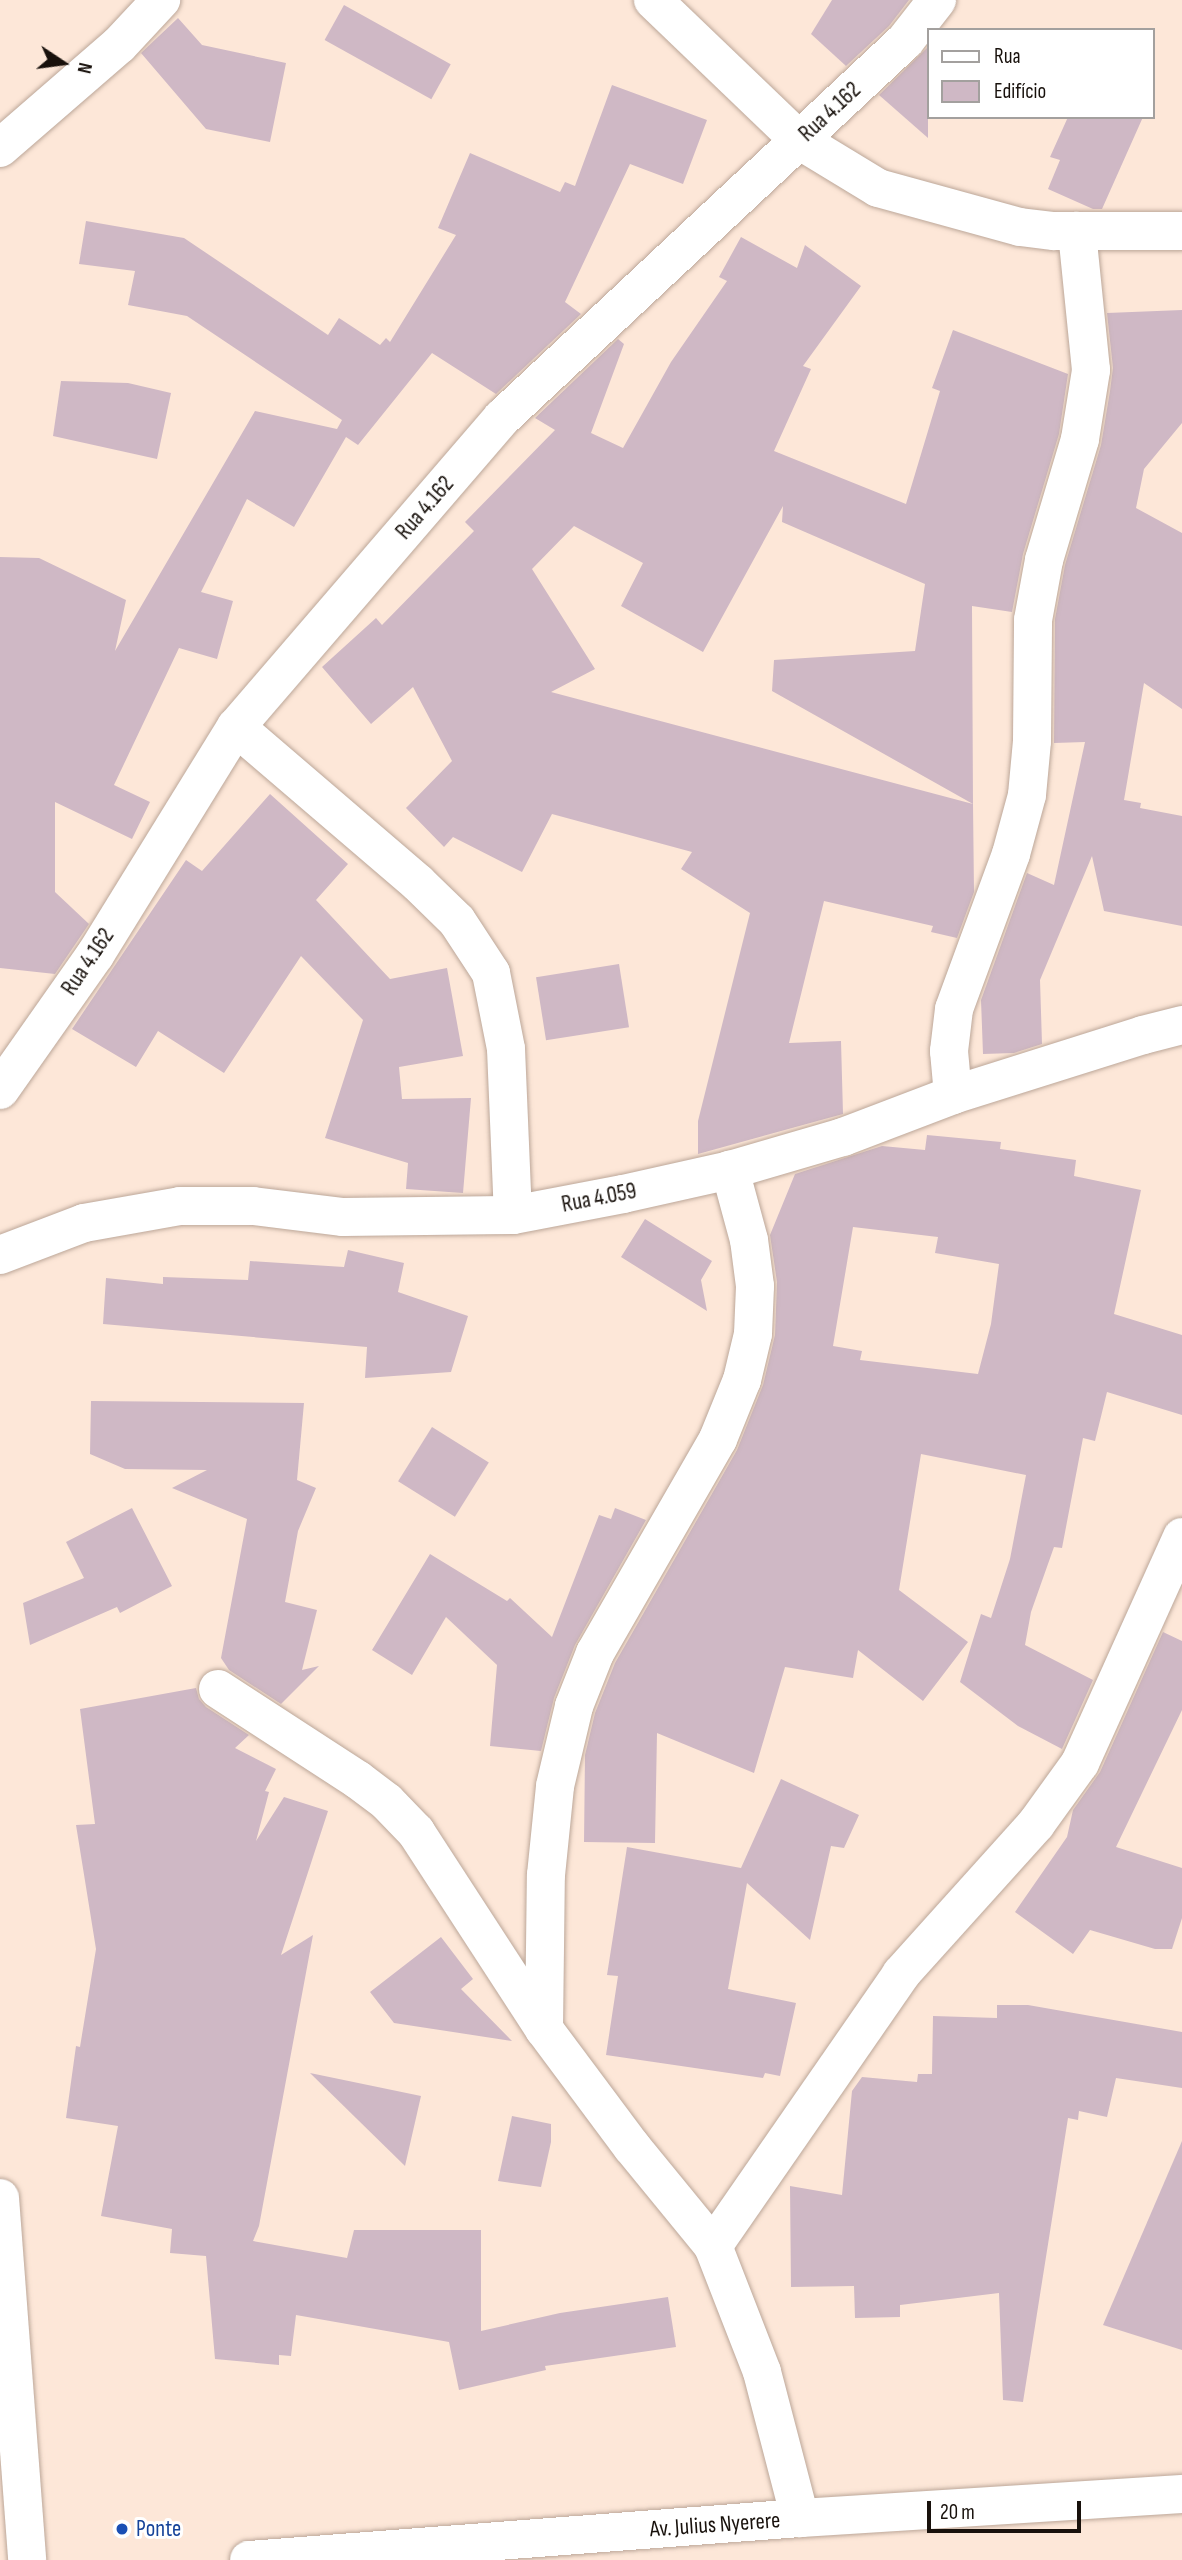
<!DOCTYPE html>
<html>
<head>
<meta charset="utf-8">
<style>
  body { margin:0 }
  #map { position:relative; width:1182px; height:2560px; overflow:hidden; background:#fde7d8; font-family:"Sofia Sans Condensed",sans-serif }
  div>[style] { position:absolute }
  [style*='--x'] { left:calc(var(--x)*1px); top:calc(var(--y)*1px); width:calc(var(--w)*1px); rotate:calc(var(--a)*1deg) }
  .building>* { inset:0; background:#cfb8c5; transform-origin:0 0 }
  .roads { filter:drop-shadow(0 0 2px #bca799) drop-shadow(0 0 2px #bca799) }
  .street>* { height:38px; margin:-19px; padding:0 19px; transform-origin:19px; border-radius:19px; background:#fff }
  .secondary>* { height:38px; margin:-19px; padding:0 19px; transform-origin:19px; border-radius:19px; background:#fff }
  .dots>* { width:19px; height:19px; translate:-50% -50%; box-sizing:border-box; border:4px solid #fff; border-radius:50% }
  span { translate:-50% -50%; white-space:nowrap; text-align:center; line-height:1.15; -webkit-text-stroke:6px #fff; paint-order:stroke }
  .street-label { font-size:23px; color:#18110c }
  .transit-label { font-size:23px; color:#164399 }
  .left { translate:0 -50%; text-align:left }
  .legend { position:absolute; left:927px; top:28px; width:228px; height:91px; box-sizing:border-box; background:#fff; border:2px solid #a3a09e; margin:0; padding:9px 12px; list-style:none; font-size:21px; color:#18110c }
  .legend li { display:flex; align-items:center; gap:14px; height:35px }
  .legend b { width:35px; border:2px solid #a3a09e }
  .north { position:absolute; left:28px; top:28px; width:70px; height:70px; -webkit-text-stroke:5px #fff; paint-order:stroke; rotate:103deg; font-size:19px; font-weight:700; line-height:28px; text-align:center; color:#18110c }
  .north::after { content:''; display:block; margin:auto; width:24px; height:32px; background:#18110c; clip-path:polygon(50% 0,100% 100%,50% 72%,0 100%) }
  .scale { position:absolute; left:927px; top:2501px; width:154px; height:32px; box-sizing:border-box; border:4px solid #18110c; border-top:0; padding-left:9px; font-size:21px; line-height:24px; white-space:nowrap; color:#18110c; -webkit-text-stroke:5px #fff; paint-order:stroke }
</style>
</head>
<body>
<div id="map">
  <div class="building">
    <div style="clip-path:polygon(832px 0,909px 0,889px 26px,846px 66px,811px 34px)"></div>
    <div style="left:344px;top:5px;width:122px;height:40px;rotate:29deg"></div>
    <div style="clip-path:polygon(178px 18px,202px 45px,286px 63px,270px 142px,206px 129px,141px 53px)"></div>
    <div style="clip-path:polygon(928px 47px,928px 138px,879px 95px)"></div>
    <div style="clip-path:polygon(612px 85px,707px 120px,683px 184px,630px 164px,565px 302px,581px 314px,496px 394px,432px 353px,358px 445px,346px 437px,294px 527px,247px 499px,201px 592px,233px 601px,217px 659px,179px 648px,114px 785px,150px 802px,132px 839px,55px 802px,55px 892px,89px 924px,55px 974px,0 968px,0 557px,39px 558px,126px 600px,115px 651px,255px 411px,337px 429px,342px 420px,187px 316px,128px 305px,135px 271px,79px 264px,86px 221px,184px 238px,328px 335px,339px 318px,380px 345px,386px 338px,390px 342px,456px 235px,438px 228px,470px 153px,560px 192px,565px 182px,575px 186px)"></div>
    <div style="clip-path:polygon(1068px 117px,1143px 117px,1102px 209px,1093px 209px,1048px 189px,1060px 160px,1050px 157px)"></div>
    <div style="clip-path:polygon(741px 237px,797px 268px,805px 245px,861px 286px,803px 366px,811px 369px,774px 451px,906px 504px,940px 391px,932px 388px,953px 330px,1068px 374px,1059px 434px,1023px 554px,1012px 612px,972px 606px,973px 804px,772px 691px,774px 660px,915px 651px,925px 584px,782px 522px,783px 506px,703px 652px,621px 606px,643px 563px,574px 526px,532px 569px,595px 669px,551px 692px,973px 804px,974px 892px,957px 938px,931px 932px,933px 926px,824px 901px,789px 1043px,841px 1041px,843px 1114px,698px 1154px,698px 1121px,750px 913px,681px 869px,692px 852px,552px 814px,522px 872px,453px 837px,444px 847px,406px 808px,452px 761px,413px 687px,371px 724px,322px 667px,376px 618px,382px 625px,474px 531px,465px 522px,555px 430px,535px 418px,618px 339px,624px 344px,591px 433px,623px 448px,671px 362px,727px 281px,719px 277px)"></div>
    <div style="clip-path:polygon(1182px 310px,1182px 423px,1144px 469px,1136px 508px,1182px 533px,1182px 709px,1144px 683px,1124px 800px,1141px 803px,1140px 808px,1182px 816px,1182px 926px,1104px 911px,1092px 856px,1040px 980px,1042px 1044px,1014px 1053px,983px 1054px,981px 1000px,1027px 873px,1054px 885px,1085px 742px,1054px 743px,1055px 619px,1065px 565px,1101px 445px,1110px 391px,1113px 368px,1107px 313px)"></div>
    <div style="clip-path:polygon(61px 381px,128px 383px,171px 393px,157px 459px,53px 436px)"></div>
    <div style="clip-path:polygon(270px 794px,348px 864px,316px 900px,390px 979px,447px 968px,463px 1056px,399px 1067px,402px 1099px,471px 1098px,463px 1193px,406px 1189px,408px 1163px,325px 1138px,363px 1020px,301px 956px,224px 1073px,158px 1031px,136px 1067px,72px 1029px,186px 860px,202px 871px)"></div>
    <div style="left:619px;top:964px;width:64px;height:84px;rotate:81deg"></div>
    <div style="clip-path:polygon(evenodd,927px 1135px,1001px 1142px,1000px 1149px,1076px 1160px,1074px 1176px,1141px 1190px,1114px 1314px,1182px 1335px,1182px 1415px,1107px 1392px,1095px 1441px,1083px 1438px,1062px 1548px,1054px 1547px,1031px 1612px,1025px 1645px,1093px 1680px,1062px 1749px,1018px 1726px,960px 1682px,981px 1614px,991px 1618px,1010px 1559px,1026px 1475px,921px 1454px,899px 1590px,968px 1642px,923px 1701px,858px 1650px,853px 1678px,785px 1667px,754px 1773px,657px 1733px,655px 1843px,584px 1842px,585px 1755px,595px 1713px,615px 1663px,737px 1450px,763px 1385px,775px 1335px,777px 1282px,770px 1235px,795px 1174px,882px 1146px,925px 1150px,927px 1135px,853px 1227px,938px 1237px,935px 1253px,999px 1264px,991px 1324px,978px 1374px,860px 1360px,862px 1351px,833px 1346px,853px 1227px)"></div>
    <div style="clip-path:polygon(645px 1219px,712px 1261px,701px 1280px,707px 1311px,621px 1257px)"></div>
    <div style="clip-path:polygon(348px 1250px,404px 1263px,398px 1292px,468px 1316px,451px 1372px,365px 1378px,367px 1347px,103px 1324px,106px 1278px,163px 1284px,163px 1277px,248px 1280px,250px 1261px,344px 1267px)"></div>
    <div style="clip-path:polygon(91px 1401px,304px 1403px,297px 1480px,316px 1488px,298px 1531px,285px 1602px,317px 1610px,302px 1670px,319px 1666px,281px 1704px,229px 1670px,221px 1658px,247px 1519px,172px 1488px,207px 1470px,125px 1469px,90px 1454px)"></div>
    <div style="left:432px;top:1427px;width:67px;height:64px;rotate:32deg"></div>
    <div style="clip-path:polygon(132px 1508px,172px 1586px,120px 1613px,117px 1607px,30px 1645px,23px 1603px,84px 1578px,66px 1542px)"></div>
    <div style="clip-path:polygon(615px 1508px,646px 1520px,575px 1645px,554px 1698px,541px 1751px,490px 1746px,497px 1665px,446px 1617px,412px 1675px,372px 1650px,430px 1554px,507px 1601px,510px 1598px,552px 1637px,599px 1515px,611px 1519px)"></div>
    <div style="clip-path:polygon(1163px 1632px,1182px 1641px,1182px 1710px,1116px 1847px,1182px 1868px,1182px 1918px,1172px 1949px,1155px 1949px,1090px 1930px,1073px 1954px,1015px 1912px,1067px 1837px,1073px 1810px,1100px 1772px)"></div>
    <div style="clip-path:polygon(196px 1688px,199px 1699px,206px 1707px,249px 1735px,235px 1748px,276px 1769px,265px 1791px,269px 1792px,256px 1841px,284px 1797px,328px 1811px,281px 1955px,313px 1935px,259px 2226px,253px 2241px,347px 2258px,354px 2230px,481px 2230px,481px 2331px,560px 2313px,668px 2297px,676px 2347px,545px 2366px,546px 2370px,459px 2390px,449px 2342px,296px 2315px,291px 2356px,279px 2355px,279px 2365px,215px 2359px,206px 2256px,170px 2253px,172px 2229px,101px 2216px,118px 2126px,66px 2118px,76px 2046px,80px 2047px,96px 1949px,76px 1825px,95px 1824px,80px 1709px)"></div>
    <div style="clip-path:polygon(781px 1779px,859px 1815px,844px 1848px,831px 1846px,810px 1940px,747px 1883px,728px 1989px,796px 2003px,780px 2076px,765px 2073px,763px 2078px,606px 2055px,618px 1976px,607px 1975px,627px 1847px,741px 1868px)"></div>
    <div style="clip-path:polygon(441px 1937px,473px 1979px,461px 1989px,512px 2041px,394px 2023px,370px 1992px)"></div>
    <div style="clip-path:polygon(997px 2005px,1028px 2005px,1182px 2032px,1182px 2088px,1116px 2078px,1107px 2117px,1079px 2111px,1078px 2120px,1068px 2118px,1023px 2402px,1003px 2400px,999px 2293px,900px 2305px,900px 2317px,855px 2318px,854px 2286px,791px 2287px,790px 2186px,842px 2195px,852px 2091px,862px 2077px,917px 2082px,918px 2074px,932px 2074px,933px 2016px,997px 2018px)"></div>
    <div style="clip-path:polygon(310px 2073px,421px 2096px,405px 2166px)"></div>
    <div style="clip-path:polygon(512px 2116px,551px 2124px,551px 2142px,541px 2187px,498px 2181px)"></div>
    <div style="clip-path:polygon(1182px 2141px,1182px 2350px,1103px 2325px)"></div>
  </div>
  <div class="roads">
    <div class="street">
      <div style="--x:653;--y:0;--w:202;--a:43.8"></div>
      <div style="--x:799;--y:140;--w:92;--a:31.3"></div>
      <div style="--x:878;--y:188;--w:147;--a:15.4"></div>
      <div style="--x:1020;--y:227;--w:34;--a:7"></div>
      <div style="--x:1054;--y:231;--w:128;--a:0"></div>
      <div style="--x:0;--y:148;--w:157;--a:-40.9"></div>
      <div style="--x:119;--y:45;--w:62;--a:-47"></div>
      <div style="--x:236;--y:727;--w:240;--a:40.6"></div>
      <div style="--x:418;--y:883;--w:54;--a:44.3"></div>
      <div style="--x:457;--y:921;--w:62;--a:56.8"></div>
      <div style="--x:491;--y:973;--w:77;--a:78.8"></div>
      <div style="--x:506;--y:1049;--w:166;--a:87.6"></div>
      <div style="--x:0;--y:1090;--w:165;--a:-54.9"></div>
      <div style="--x:95;--y:955;--w:268;--a:-58.3"></div>
      <div style="--x:236;--y:727;--w:408;--a:-49.3"></div>
      <div style="--x:502;--y:418;--w:552;--a:-43.09"></div>
      <div style="--x:905;--y:41;--w:52;--a:-52"></div>
      <div style="--x:953;--y:1095;--w:44;--a:-95.2"></div>
      <div style="--x:949;--y:1051;--w:42;--a:-83.2"></div>
      <div style="--x:954;--y:1009;--w:165;--a:-69.8"></div>
      <div style="--x:1011;--y:854;--w:61;--a:-74.8"></div>
      <div style="--x:1027;--y:795;--w:54;--a:-84.7"></div>
      <div style="--x:1032;--y:741;--w:121;--a:-89.5"></div>
      <div style="--x:1033;--y:620;--w:61;--a:-79.6"></div>
      <div style="--x:1044;--y:560;--w:126;--a:-73.4"></div>
      <div style="--x:1080;--y:439;--w:70;--a:-80.9"></div>
      <div style="--x:1091;--y:370;--w:140;--a:-95.8"></div>
      <div style="--x:0;--y:1255;--w:90;--a:-20.9"></div>
      <div style="--x:84;--y:1223;--w:97;--a:-10"></div>
      <div style="--x:180;--y:1206;--w:73;--a:0"></div>
      <div style="--x:253;--y:1206;--w:91;--a:7"></div>
      <div style="--x:343;--y:1217;--w:170;--a:-0.7"></div>
      <div style="--x:513;--y:1215;--w:112;--a:-10.8"></div>
      <div style="--x:623;--y:1194;--w:110;--a:-12.6"></div>
      <div style="--x:730;--y:1170;--w:118;--a:-16.3"></div>
      <div style="--x:843;--y:1137;--w:118;--a:-20.9"></div>
      <div style="--x:953;--y:1095;--w:199;--a:-17.5"></div>
      <div style="--x:1143;--y:1035;--w:40;--a:-14.4"></div>
      <div style="--x:218;--y:1689;--w:167;--a:33"></div>
      <div style="--x:358;--y:1780;--w:36;--a:37"></div>
      <div style="--x:387;--y:1802;--w:42;--a:46"></div>
      <div style="--x:416;--y:1832;--w:235;--a:57"></div>
      <div style="--x:544;--y:2029;--w:147;--a:53.3"></div>
      <div style="--x:632;--y:2147;--w:128;--a:50.7"></div>
      <div style="--x:713;--y:2246;--w:135;--a:68.7"></div>
      <div style="--x:762;--y:2372;--w:151;--a:75.4"></div>
      <div style="--x:544;--y:2029;--w:154;--a:-89.3"></div>
      <div style="--x:546;--y:1875;--w:89;--a:-84.2"></div>
      <div style="--x:555;--y:1786;--w:82;--a:-76.6"></div>
      <div style="--x:574;--y:1706;--w:57;--a:-68.4"></div>
      <div style="--x:595;--y:1653;--w:247;--a:-60.1"></div>
      <div style="--x:718;--y:1439;--w:64;--a:-67.9"></div>
      <div style="--x:742;--y:1380;--w:47;--a:-76.6"></div>
      <div style="--x:753;--y:1334;--w:48;--a:-87.6"></div>
      <div style="--x:755;--y:1286;--w:46;--a:-97.4"></div>
      <div style="--x:749;--y:1240;--w:73;--a:-105.2"></div>
      <div style="--x:0;--y:2198;--w:363;--a:85.7"></div>
      <div style="--x:713;--y:2246;--w:331;--a:-55.3"></div>
      <div style="--x:901;--y:1974;--w:202;--a:-48"></div>
      <div style="--x:1036;--y:1824;--w:75;--a:-54.2"></div>
      <div style="--x:1080;--y:1763;--w:248;--a:-65.7"></div>
    </div>
    <div class="secondary">
      <div style="--x:249;--y:2560;--w:553;--a:-4.36"></div>
      <div style="--x:800;--y:2518;--w:383;--a:-3.6"></div>
    </div>
  </div>
  <div class="dots">
    <div style="left:122px;top:2529px;background:#1a4fb4"></div>
  </div>
  <div class="street-label">
    <span style="left:830px;top:112px;rotate:-43deg">Rua 4.162</span>
    <span style="left:425px;top:508px;rotate:-49deg">Rua 4.162</span>
    <span style="left:88px;top:962px;rotate:-56deg">Rua 4.162</span>
    <span style="left:599px;top:1198px;rotate:-11deg">Rua 4.059</span>
    <span style="left:715px;top:2525px;rotate:-4deg">Av. Julius Nyerere</span>
  </div>
  <div class="transit-label">
    <span class="left" style="left:136px;top:2529px">Ponte</span>
  </div>
  <ul class="legend">
  <li><b style="height:9px;background:#fff"></b>Rua</li>
  <li><b style="height:19px;background:#cfb8c5"></b>Edifício</li>
  </ul>
  <div class="north">N</div>
  <div class="scale">20 m</div>
</div>
</body>
</html>
